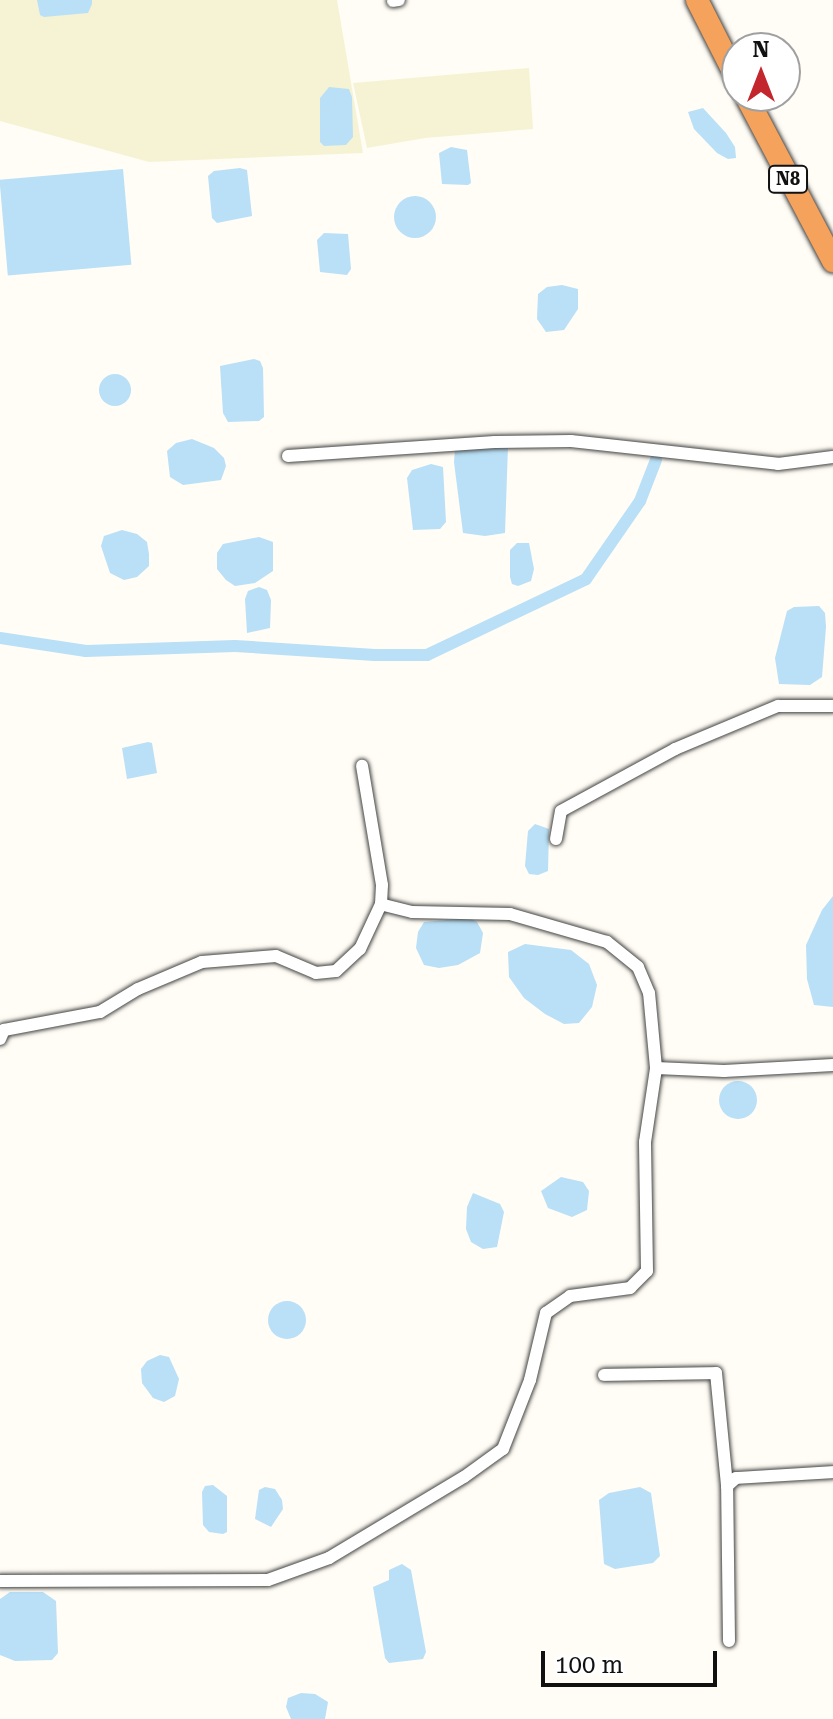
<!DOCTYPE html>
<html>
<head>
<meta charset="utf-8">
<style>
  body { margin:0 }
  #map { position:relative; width:833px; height:1719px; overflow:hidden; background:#fffdf5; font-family:"Roboto Serif",serif }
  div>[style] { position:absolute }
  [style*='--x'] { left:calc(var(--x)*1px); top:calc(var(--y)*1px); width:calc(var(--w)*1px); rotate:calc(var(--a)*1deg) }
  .farmland>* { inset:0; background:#f6f3d4 }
  .water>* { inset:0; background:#b9e0f7; transform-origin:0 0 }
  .round { border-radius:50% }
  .canal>* { height:12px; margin:-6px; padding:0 6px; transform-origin:6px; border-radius:6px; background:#b9e0f7 }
  .roads { filter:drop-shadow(0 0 2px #444) drop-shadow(0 0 2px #444) }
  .street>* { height:12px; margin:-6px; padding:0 6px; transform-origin:6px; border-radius:6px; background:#fff }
  .highway>* { height:22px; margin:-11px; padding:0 11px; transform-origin:11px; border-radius:11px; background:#f5a25d }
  span { translate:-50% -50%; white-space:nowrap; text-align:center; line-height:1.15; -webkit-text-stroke:8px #fff; paint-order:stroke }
  .shield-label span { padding:2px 6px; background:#fff; border:2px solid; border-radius:6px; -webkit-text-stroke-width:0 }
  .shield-label { font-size:18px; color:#111; font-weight:700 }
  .north { position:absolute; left:721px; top:32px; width:80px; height:80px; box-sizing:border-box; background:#fff; border:2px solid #a0a0a0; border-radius:50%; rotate:0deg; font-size:22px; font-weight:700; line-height:32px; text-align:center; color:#111 }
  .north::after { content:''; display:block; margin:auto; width:28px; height:36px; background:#c4262e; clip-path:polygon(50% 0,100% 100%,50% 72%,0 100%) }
  .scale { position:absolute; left:541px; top:1651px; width:176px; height:36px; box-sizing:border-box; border:4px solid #111; border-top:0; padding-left:10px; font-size:24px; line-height:28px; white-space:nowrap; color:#111; -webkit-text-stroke:6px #fff; paint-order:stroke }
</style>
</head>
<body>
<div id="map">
  <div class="farmland">
    <div style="clip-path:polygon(0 0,337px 0,363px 153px,149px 162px,0 121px)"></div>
    <div style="clip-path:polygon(529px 68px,533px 129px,425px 138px,367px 148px,353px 83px)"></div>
  </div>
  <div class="water">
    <div style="clip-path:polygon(37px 0,92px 0,92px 4px,88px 13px,44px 17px,40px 15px)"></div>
    <div style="clip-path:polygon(329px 87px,349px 89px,352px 97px,353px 137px,346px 145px,324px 146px,320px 142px,320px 98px)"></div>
    <div style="clip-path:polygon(703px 108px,726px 133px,735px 147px,736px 158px,728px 159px,717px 153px,694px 129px,688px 112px)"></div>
    <div style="clip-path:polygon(451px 147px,467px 150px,471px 183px,468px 185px,442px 184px,439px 153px)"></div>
    <div style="clip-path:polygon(240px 168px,247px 170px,252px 216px,217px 223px,212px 218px,208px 176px,214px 171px)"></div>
    <div style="left:123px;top:169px;width:96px;height:124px;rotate:85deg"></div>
    <div class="round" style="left:394px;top:196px;width:42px;height:42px"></div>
    <div style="clip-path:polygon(324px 233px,348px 234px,351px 269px,347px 275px,320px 272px,317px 240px)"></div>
    <div style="clip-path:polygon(562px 285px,578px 289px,578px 309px,564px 330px,546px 332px,537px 319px,538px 294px,547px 287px)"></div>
    <div style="clip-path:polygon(254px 359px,260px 361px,263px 368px,264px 417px,259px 421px,228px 422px,223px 413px,220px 366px)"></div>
    <div class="round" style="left:99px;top:374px;width:32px;height:32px"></div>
    <div style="clip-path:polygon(192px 439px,214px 448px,224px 458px,226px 466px,221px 480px,183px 485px,170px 477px,167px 451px,176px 443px)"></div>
    <div style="clip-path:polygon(508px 446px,505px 533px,485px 536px,463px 533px,454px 462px,455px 449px)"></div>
    <div style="clip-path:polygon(431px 464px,443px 467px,446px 522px,440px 529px,413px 530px,407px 478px,412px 470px)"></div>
    <div style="clip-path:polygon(122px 530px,137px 534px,147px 542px,149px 554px,149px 566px,137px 577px,124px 580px,110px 573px,101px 546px,104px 536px)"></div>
    <div style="clip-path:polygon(259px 537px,273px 542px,273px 571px,255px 583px,235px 586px,226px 580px,217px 569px,217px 553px,223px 544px)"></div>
    <div style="clip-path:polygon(517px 543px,529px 543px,534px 569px,531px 581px,518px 586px,512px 584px,510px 577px,510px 550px)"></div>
    <div style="clip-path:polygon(259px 587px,267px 590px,271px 600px,270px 628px,247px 633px,245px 599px,248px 591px)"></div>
    <div style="clip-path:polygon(819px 606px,825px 613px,826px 627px,822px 677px,810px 685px,779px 684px,775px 658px,787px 611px,794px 607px)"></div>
    <div style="clip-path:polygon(148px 742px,152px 743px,157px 773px,127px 779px,122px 748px)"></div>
    <div style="clip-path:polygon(535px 824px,549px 829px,548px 871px,538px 875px,529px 874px,525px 866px,528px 831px)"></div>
    <div style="clip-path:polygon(833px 896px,833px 1007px,814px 1005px,807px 979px,806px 945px,822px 910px)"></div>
    <div style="clip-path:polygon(470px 918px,477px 922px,483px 933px,480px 953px,458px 965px,439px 968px,424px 965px,416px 948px,418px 932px,424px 922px)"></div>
    <div style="clip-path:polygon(525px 944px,571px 950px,589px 964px,597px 985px,592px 1007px,579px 1023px,564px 1024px,545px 1014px,524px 998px,509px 977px,508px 952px)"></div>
    <div class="round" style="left:719px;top:1081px;width:38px;height:38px"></div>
    <div style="clip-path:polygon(561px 1177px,583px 1182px,589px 1191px,587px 1210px,572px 1217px,548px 1208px,541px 1191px)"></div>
    <div style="clip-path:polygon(473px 1193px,500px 1204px,504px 1212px,497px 1247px,483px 1249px,471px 1242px,466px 1229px,467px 1207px)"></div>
    <div class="round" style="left:268px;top:1301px;width:38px;height:38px"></div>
    <div style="clip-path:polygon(160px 1355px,169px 1357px,179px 1379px,175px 1396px,164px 1402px,153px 1398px,142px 1383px,141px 1369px,147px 1361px)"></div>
    <div style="clip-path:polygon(213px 1485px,227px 1496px,227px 1532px,223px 1534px,209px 1532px,203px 1525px,202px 1492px,205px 1486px)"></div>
    <div style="clip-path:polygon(265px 1487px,275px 1489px,282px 1500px,283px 1509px,271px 1527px,255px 1519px,259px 1490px)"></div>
    <div style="clip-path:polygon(640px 1487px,651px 1493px,660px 1556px,653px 1563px,615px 1569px,604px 1564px,599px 1500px,609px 1493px)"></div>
    <div style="clip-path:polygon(402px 1564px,411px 1570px,426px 1652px,423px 1659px,389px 1663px,385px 1658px,373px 1587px,389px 1580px,389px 1570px)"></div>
    <div style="clip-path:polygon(10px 1592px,43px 1592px,56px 1601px,58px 1653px,52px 1660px,15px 1661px,0 1655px,0 1599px)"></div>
    <div style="clip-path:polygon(301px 1693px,315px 1694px,328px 1702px,325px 1719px,291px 1719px,286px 1707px,288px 1698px)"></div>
  </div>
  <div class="canal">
    <div style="--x:0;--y:638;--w:87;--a:8.6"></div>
    <div style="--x:86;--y:651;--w:149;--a:-1.9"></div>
    <div style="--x:235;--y:646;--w:140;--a:3.7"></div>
    <div style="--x:375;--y:655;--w:52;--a:0"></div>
    <div style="--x:427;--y:655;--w:176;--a:-25.5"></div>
    <div style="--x:586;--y:579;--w:95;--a:-55.3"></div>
    <div style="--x:640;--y:501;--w:44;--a:-68.7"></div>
  </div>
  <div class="roads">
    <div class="street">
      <div style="--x:393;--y:1;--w:6;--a:-9"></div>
      <div style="--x:288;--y:456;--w:207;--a:-3.9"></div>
      <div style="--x:495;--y:442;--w:76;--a:-0.8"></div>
      <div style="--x:571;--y:441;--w:208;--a:6.3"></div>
      <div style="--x:778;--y:464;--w:55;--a:-7.3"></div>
      <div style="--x:556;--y:839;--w:28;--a:-80"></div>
      <div style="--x:561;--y:811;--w:130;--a:-28.5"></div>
      <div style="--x:675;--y:749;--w:112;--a:-22.7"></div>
      <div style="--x:778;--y:706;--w:55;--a:0"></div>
      <div style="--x:0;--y:1039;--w:10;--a:-66"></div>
      <div style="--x:4;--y:1030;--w:98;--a:-10.6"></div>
      <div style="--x:100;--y:1012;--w:44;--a:-31.2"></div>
      <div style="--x:138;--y:989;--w:69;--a:-22.9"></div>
      <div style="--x:202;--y:962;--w:74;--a:-4.6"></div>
      <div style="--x:276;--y:956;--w:43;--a:23"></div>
      <div style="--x:316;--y:973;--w:20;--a:-6"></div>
      <div style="--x:336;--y:971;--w:33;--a:-43"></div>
      <div style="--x:360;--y:949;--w:50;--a:-65"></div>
      <div style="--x:381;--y:904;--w:19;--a:-87"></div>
      <div style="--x:382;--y:885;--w:121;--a:-99.5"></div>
      <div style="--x:656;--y:1068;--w:68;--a:2.5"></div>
      <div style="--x:724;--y:1071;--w:109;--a:-3.2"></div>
      <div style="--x:604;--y:1375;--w:112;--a:-1"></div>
      <div style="--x:716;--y:1373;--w:114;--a:84.4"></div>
      <div style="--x:0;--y:1581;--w:268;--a:-0.2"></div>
      <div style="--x:268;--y:1580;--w:65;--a:-19.8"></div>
      <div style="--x:329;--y:1558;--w:157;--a:-31"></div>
      <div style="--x:464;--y:1477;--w:48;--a:-35.7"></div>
      <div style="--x:503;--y:1449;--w:74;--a:-68.6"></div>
      <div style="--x:530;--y:1380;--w:69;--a:-76.6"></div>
      <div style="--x:546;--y:1313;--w:29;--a:-35"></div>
      <div style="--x:570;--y:1296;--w:61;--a:-7.6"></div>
      <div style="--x:630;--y:1288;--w:24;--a:-45"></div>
      <div style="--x:647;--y:1271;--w:129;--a:-90.9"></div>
      <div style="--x:645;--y:1142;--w:75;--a:-81.5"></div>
      <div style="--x:656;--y:1068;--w:75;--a:-95.3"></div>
      <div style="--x:649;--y:993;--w:28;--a:-113"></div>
      <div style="--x:638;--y:967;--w:40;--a:-141"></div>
      <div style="--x:607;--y:942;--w:101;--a:-163.9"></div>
      <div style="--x:510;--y:914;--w:98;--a:-178.8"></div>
      <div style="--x:412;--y:912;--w:32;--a:-166"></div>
      <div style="--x:729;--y:1641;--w:155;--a:-90.7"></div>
      <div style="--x:727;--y:1486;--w:12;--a:-42"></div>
      <div style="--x:736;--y:1478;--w:97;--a:-3.5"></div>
    </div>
    <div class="highway">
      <div style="--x:697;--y:0;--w:89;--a:63.1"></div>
      <div style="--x:746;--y:96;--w:187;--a:62.2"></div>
    </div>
  </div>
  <div class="shield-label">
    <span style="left:788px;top:179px">N8</span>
  </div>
  <div class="north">N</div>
  <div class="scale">100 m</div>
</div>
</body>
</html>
